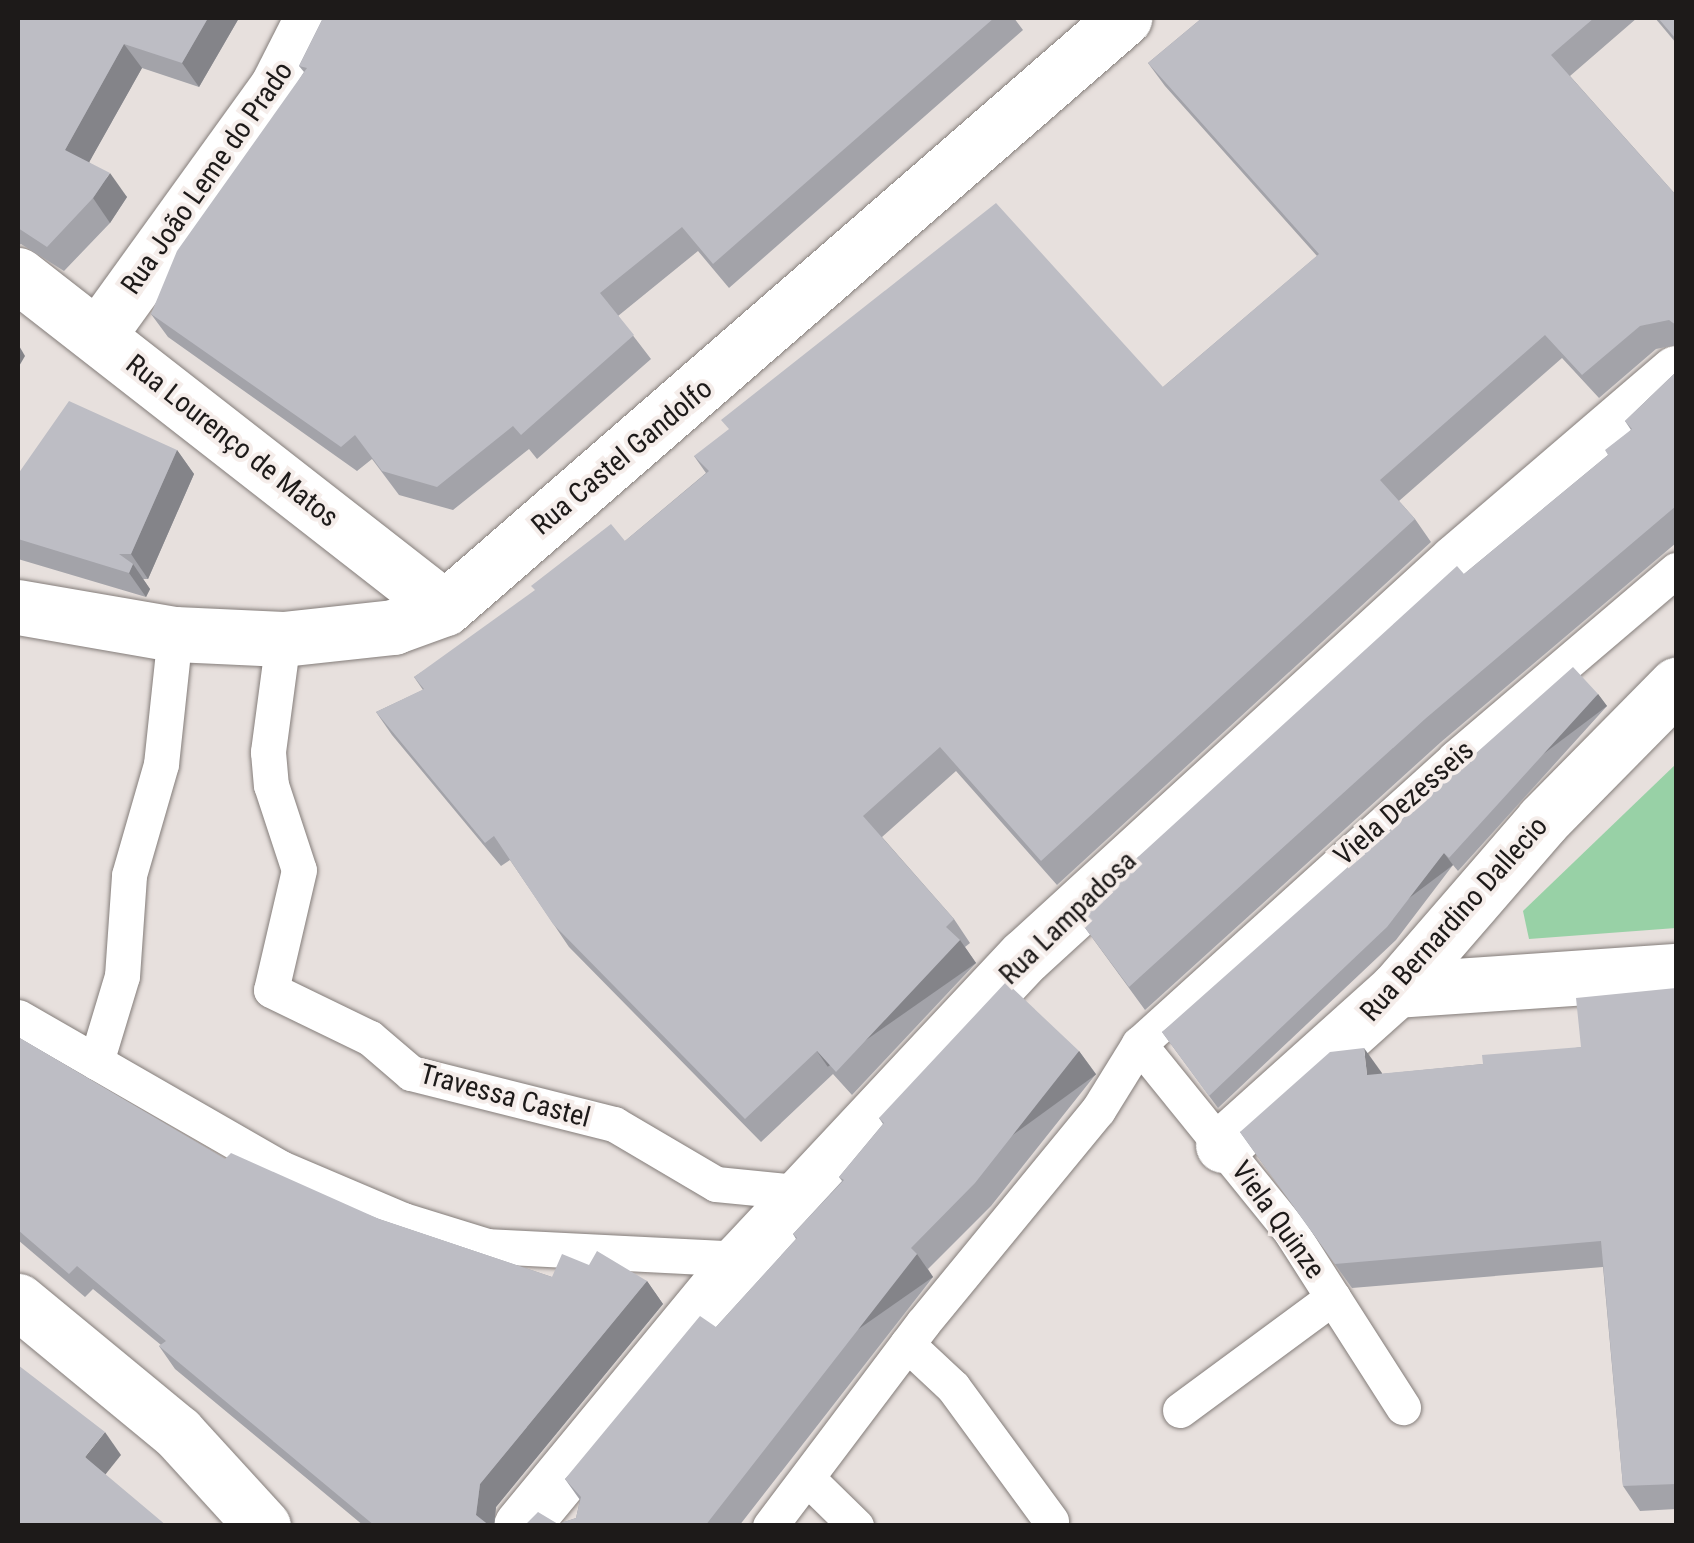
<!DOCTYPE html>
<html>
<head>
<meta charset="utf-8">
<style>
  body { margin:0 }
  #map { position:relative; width:1694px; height:1543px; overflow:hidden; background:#e7e0dd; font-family:"Roboto Condensed",sans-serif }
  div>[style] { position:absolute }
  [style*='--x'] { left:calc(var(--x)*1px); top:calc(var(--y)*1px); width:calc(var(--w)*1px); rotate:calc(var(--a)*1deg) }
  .green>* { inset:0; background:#98d1a6 }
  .roads { filter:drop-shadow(0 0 2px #847d7a) drop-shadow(0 0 2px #847d7a) }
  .service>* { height:35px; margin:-17.5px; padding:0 17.5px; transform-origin:17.5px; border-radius:17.5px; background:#fff }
  .minor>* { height:55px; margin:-27.5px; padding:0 27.5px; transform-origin:27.5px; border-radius:27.5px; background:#fff }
  .wall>* { inset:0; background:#a3a3a9 }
  .shaded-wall>* { inset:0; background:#848489; transform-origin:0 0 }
  .building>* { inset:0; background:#bdbdc4 }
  span { translate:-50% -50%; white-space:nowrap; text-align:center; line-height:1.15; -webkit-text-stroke:8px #f5edea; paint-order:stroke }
  .street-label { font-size:28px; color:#1d1a19 }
  .frame { position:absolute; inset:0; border:20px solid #1d1a19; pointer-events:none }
</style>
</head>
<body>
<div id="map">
  <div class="green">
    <div style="clip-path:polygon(1676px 764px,1676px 928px,1529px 939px,1523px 911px)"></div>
  </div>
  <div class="roads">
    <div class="service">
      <div style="--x:283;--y:639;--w:114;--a:97.6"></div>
      <div style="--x:268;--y:752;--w:33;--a:85"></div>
      <div style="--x:271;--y:785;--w:89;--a:71.8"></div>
      <div style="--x:299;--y:870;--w:123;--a:103.1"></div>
      <div style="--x:271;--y:990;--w:110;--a:25.9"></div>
      <div style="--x:370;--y:1038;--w:54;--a:40.5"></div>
      <div style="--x:411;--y:1073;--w:209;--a:14.1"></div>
      <div style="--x:614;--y:1124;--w:118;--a:30.5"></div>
      <div style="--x:716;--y:1184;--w:90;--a:5.7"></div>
      <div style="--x:18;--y:1017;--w:303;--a:29.9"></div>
      <div style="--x:281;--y:1168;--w:133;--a:23.1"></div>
      <div style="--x:403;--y:1220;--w:88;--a:17.2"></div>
      <div style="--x:487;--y:1246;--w:254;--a:2.9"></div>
      <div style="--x:1139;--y:1044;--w:242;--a:51"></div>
      <div style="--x:1291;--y:1232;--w:208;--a:57.4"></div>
      <div style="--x:96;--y:1062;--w:90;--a:-73.2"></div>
      <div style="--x:122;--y:976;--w:101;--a:-86"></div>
      <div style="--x:129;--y:875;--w:116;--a:-73.9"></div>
      <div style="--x:161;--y:764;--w:131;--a:-83.9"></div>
      <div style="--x:907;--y:1344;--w:63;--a:43.1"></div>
      <div style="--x:953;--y:1387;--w:166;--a:53.8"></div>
      <div style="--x:1180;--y:1410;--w:190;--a:-36.4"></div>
      <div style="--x:807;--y:1478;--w:69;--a:44.4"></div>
      <div style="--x:770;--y:1526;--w:254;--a:-53"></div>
      <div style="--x:923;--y:1323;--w:276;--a:-50.6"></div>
      <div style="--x:1098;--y:1110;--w:78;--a:-58.2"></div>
      <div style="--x:1139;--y:1044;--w:426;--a:-42.1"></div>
      <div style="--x:1455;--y:758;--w:290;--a:-40.4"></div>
    </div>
    <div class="minor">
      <div style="--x:18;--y:275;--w:541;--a:37.95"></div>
      <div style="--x:98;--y:335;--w:306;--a:-54.2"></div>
      <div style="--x:277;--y:87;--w:77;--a:-63.1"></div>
      <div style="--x:18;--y:607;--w:159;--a:9.8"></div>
      <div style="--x:175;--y:634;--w:108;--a:2.7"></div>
      <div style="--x:283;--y:639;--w:111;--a:-6.2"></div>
      <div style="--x:393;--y:627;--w:55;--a:-20.1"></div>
      <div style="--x:445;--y:608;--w:900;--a:-40.99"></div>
      <div style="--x:1396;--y:990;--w:281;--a:-3.9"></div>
      <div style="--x:1223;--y:1145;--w:232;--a:-41.9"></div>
      <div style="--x:1396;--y:990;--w:225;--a:-49.1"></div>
      <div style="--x:1543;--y:820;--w:190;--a:-45.4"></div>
      <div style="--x:18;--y:1301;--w:207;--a:39.5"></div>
      <div style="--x:178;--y:1433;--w:126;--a:47.6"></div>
      <div style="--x:521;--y:1526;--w:346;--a:-50.5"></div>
      <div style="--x:741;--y:1259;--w:415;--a:-46.9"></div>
      <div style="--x:1025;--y:956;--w:585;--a:-42.44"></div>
      <div style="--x:1457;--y:561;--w:289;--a:-40.6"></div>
    </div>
  </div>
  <div class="wall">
    <div style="clip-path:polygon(18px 18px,239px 18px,199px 87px,142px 68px,89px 162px,127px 197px,110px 223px,64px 271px,21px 244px,18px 246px)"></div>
    <div style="clip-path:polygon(323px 18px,1014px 18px,1023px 30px,729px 288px,698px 251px,618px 316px,651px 359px,537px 459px,529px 449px,453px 510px,399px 495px,372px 459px,357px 471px,168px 337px,151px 314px,304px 72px,299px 66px)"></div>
    <div style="clip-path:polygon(1202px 18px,1637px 18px,1570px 76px,1676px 195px,1676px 345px,1656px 349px,1599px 398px,1562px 358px,1399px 501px,1415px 519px,1431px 542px,1057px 885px,956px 771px,882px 837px,954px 919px,970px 943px,965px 947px,976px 963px,852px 1095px,833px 1074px,761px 1142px,569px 947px,510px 860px,501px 866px,392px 735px,376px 712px,423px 690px,414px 677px,625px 541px,706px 473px,694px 456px,1163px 387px,1317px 256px,1165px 86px,1148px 63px)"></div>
    <div style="clip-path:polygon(1655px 18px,1676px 18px,1676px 43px)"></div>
    <div style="clip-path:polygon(1676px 372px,1676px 543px,1441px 742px,1145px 1010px,1080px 921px,1464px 574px,1608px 455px,1631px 430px,1625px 421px)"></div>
    <div style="clip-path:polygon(177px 450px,194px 474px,148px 579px,143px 579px,150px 589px,146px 597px,18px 559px,18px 474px)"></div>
    <div style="clip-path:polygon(1598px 694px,1607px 706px,1458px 871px,1453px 865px,1396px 940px,1218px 1108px,1162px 1032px)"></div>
    <div style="clip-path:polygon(1676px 988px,1676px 1509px,1640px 1511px,1623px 1486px,1603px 1267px,1352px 1288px,1240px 1132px,1382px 1074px,1483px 1064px,1581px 1047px)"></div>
    <div style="clip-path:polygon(18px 1037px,225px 1159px,379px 1219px,552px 1277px,589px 1265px,647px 1281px,663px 1304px,496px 1507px,494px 1526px,364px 1526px,175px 1369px,159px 1346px,161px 1345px,93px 1289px,85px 1297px,18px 1240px)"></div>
    <div style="clip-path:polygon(1079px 1051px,1096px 1074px,991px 1206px,928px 1269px,933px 1277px,739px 1526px,558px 1524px,576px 1518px,580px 1500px,565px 1479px,716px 1327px,796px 1239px,793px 1234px,842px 1181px,839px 1177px,883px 1124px,879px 1118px)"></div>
  </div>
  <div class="shaded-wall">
    <div style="clip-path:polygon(208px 18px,239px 18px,199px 87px,182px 63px)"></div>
    <div style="clip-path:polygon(124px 44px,142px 68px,82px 175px,65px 150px)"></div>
    <div style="clip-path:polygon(110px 173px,127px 197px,110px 223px,93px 198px)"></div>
    <div style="clip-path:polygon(18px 344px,25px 356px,18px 368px)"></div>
    <div style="clip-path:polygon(177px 450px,194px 474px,148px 579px,131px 554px)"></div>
    <div style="clip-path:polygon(133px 564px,150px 589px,146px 597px,129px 573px)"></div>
    <div style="left:1598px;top:694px;width:15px;height:222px;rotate:53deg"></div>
    <div style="left:1444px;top:853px;width:15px;height:93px;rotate:53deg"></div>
    <div style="left:960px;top:940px;width:28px;height:181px;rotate:55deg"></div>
    <div style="clip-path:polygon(1364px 1048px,1382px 1073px,1385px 1100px,1367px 1075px)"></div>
    <div style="left:1079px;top:1051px;width:29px;height:168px;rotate:54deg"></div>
    <div style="left:917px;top:1254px;width:28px;height:345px;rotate:55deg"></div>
    <div style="clip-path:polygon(647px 1281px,663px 1304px,496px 1507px,494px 1526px,484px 1526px,476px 1515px,480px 1484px)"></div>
    <div style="clip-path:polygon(105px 1432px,121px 1455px,101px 1480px,85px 1457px)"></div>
  </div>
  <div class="building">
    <div style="clip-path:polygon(18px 18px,208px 18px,182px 63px,124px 44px,65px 150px,110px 173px,93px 198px,47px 247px,18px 228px)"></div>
    <div style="clip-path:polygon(323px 18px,994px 18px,713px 264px,682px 227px,600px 293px,634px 335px,521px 435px,513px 426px,437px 487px,382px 471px,355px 435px,341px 447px,151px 314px,177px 251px,307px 68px,299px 66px)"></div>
    <div style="clip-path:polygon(1202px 18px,1594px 18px,1551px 55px,1676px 195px,1676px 325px,1669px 320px,1640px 326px,1582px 375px,1545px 335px,1380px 480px,1415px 519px,1041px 861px,940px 747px,863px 816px,954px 919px,946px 927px,960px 940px,836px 1072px,817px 1051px,745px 1119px,553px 924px,494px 836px,485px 843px,376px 712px,424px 689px,414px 677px,535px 590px,531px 586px,611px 524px,625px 541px,709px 471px,694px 456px,729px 429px,721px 420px,996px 203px,1163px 387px,1319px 254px,1148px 63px)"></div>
    <div style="clip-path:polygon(1658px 18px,1676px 18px,1676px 39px)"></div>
    <div style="clip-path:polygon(1676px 372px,1676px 506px,1425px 719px,1129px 987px,1080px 921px,1087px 914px,1082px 908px,1457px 566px,1464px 574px,1608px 455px,1605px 450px,1632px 429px,1625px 421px)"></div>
    <div style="clip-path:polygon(69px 401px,177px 450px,131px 554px,119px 554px,133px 564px,129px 573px,18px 539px,18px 474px)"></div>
    <div style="clip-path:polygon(1573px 667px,1598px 694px,1449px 858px,1444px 853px,1387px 927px,1209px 1096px,1162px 1032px)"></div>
    <div style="clip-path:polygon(1006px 982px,1079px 1051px,975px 1183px,911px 1248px,917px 1254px,705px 1526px,524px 1526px,538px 1512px,558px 1524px,576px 1518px,581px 1497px,565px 1479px,700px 1316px,716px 1327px,797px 1238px,793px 1234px,844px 1180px,839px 1177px,884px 1123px,879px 1118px)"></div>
    <div style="clip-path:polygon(1676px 988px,1676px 1484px,1623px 1486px,1601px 1241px,1335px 1264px,1240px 1132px,1330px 1052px,1364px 1048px,1367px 1075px,1483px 1064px,1482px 1055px,1581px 1047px,1576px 998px)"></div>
    <div style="clip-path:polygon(18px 1037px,225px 1159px,231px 1153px,379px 1219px,552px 1277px,562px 1254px,589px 1265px,597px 1251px,647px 1281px,480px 1484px,476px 1515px,490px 1526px,375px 1526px,159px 1346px,166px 1341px,77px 1266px,69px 1274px,18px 1230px)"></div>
    <div style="clip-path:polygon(18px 1365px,105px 1432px,85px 1457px,167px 1526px,18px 1526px)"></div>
  </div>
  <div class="street-label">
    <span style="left:207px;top:178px;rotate:-55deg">Rua João Leme do Prado</span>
    <span style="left:232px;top:441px;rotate:38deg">Rua Lourenço de Matos</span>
    <span style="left:622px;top:457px;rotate:-40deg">Rua Castel Gandolfo</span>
    <span style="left:1404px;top:803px;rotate:-41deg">Viela Dezesseis</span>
    <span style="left:1068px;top:918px;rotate:-44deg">Rua Lampadosa</span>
    <span style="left:1454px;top:919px;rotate:-48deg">Rua Bernardino Dallecio</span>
    <span style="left:505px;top:1096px;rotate:15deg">Travessa Castel</span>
    <span style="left:1278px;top:1220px;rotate:54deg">Viela Quinze</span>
  </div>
  <div class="frame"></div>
</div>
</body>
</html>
